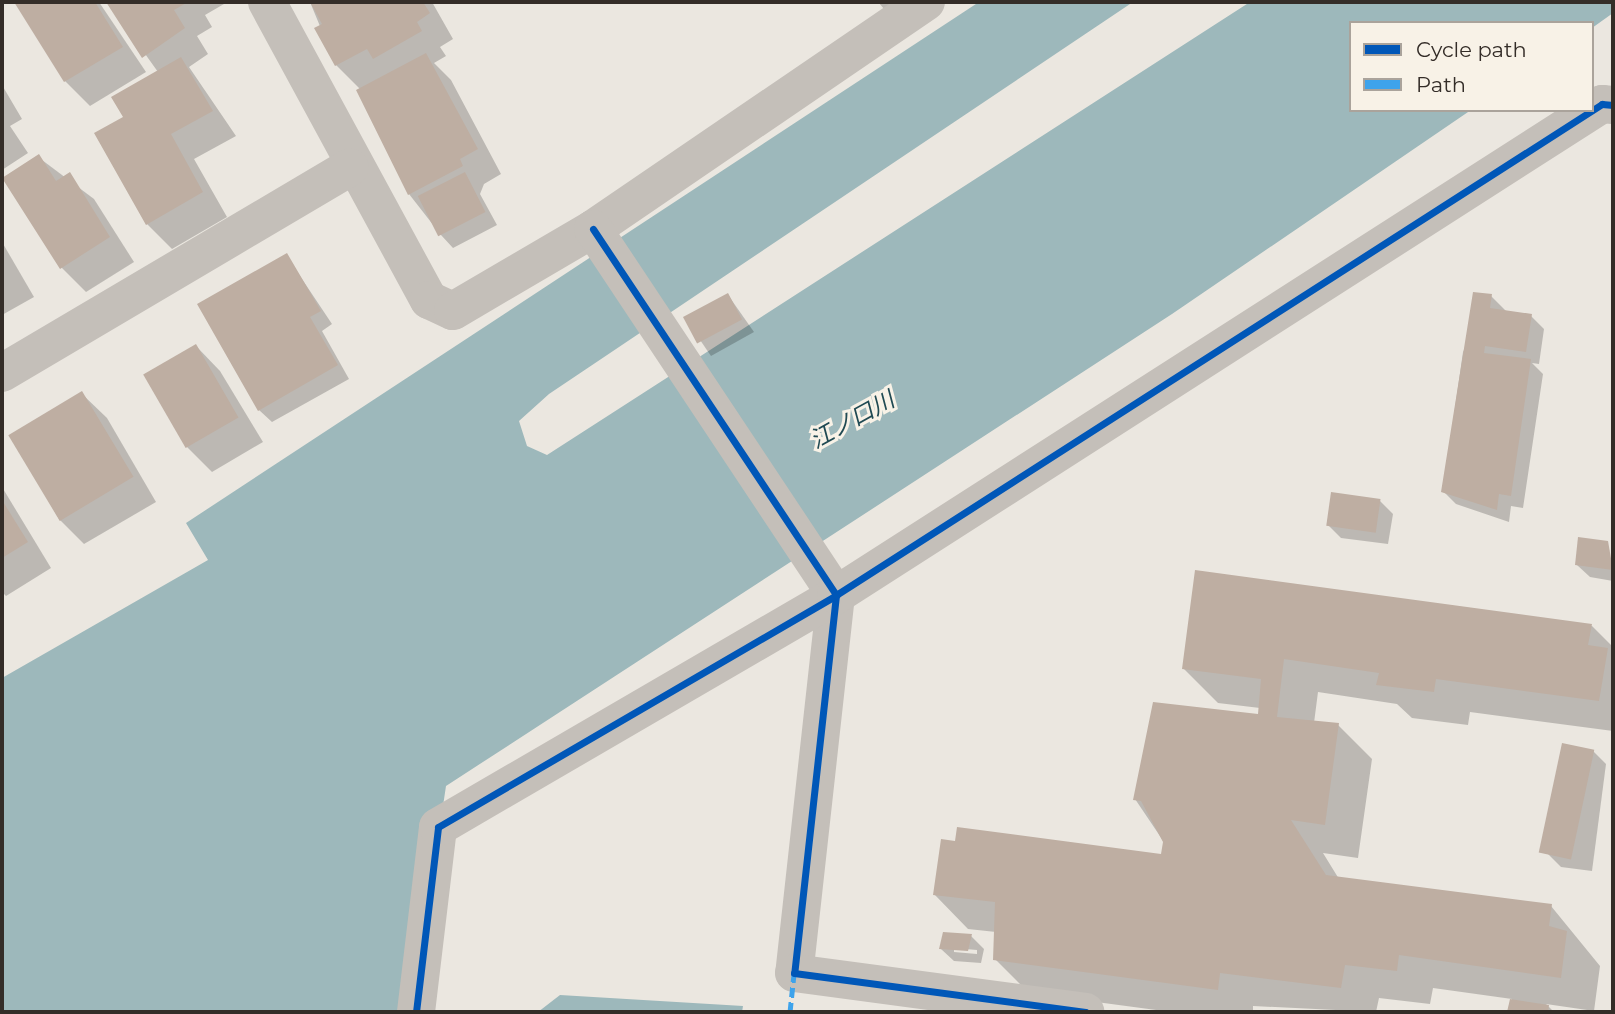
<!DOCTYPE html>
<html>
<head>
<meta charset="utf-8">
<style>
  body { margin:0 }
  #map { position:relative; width:1615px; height:1014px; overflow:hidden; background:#ebe7e0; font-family:Montserrat,"Noto Sans JP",sans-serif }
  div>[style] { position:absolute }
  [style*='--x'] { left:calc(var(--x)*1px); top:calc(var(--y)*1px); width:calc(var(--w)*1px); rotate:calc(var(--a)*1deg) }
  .water>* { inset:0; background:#9db8bb }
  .shadow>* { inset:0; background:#0003 }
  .building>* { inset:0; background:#beaea2; transform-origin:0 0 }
  .minor>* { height:38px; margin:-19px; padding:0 19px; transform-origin:19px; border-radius:19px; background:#c4bfb9 }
  .quiet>* { height:5px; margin-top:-2.5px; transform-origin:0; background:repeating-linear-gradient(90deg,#3ea3eb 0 10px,transparent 0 15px) }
  .cycleway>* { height:7px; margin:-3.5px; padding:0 3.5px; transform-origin:3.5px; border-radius:3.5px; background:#0057b8 }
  span { translate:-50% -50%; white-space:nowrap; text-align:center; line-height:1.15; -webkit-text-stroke:6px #f8f2e7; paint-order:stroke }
  .water-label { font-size:23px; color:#204a53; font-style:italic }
  .frame { position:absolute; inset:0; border:4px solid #342d28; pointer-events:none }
  .legend { position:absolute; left:1349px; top:21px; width:245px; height:91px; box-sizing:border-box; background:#f8f2e7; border:2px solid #aaa39b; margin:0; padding:9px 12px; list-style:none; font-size:21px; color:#342d28 }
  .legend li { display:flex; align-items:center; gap:14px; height:35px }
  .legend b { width:35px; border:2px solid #aaa39b }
</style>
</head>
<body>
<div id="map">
  <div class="water">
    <div style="clip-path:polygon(979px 2px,1133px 2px,549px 394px,519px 421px,527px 446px,547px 455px,1250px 2px,1613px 2px,1613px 13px,1592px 28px,1351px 23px,1351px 110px,1471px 110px,1172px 314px,446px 786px,412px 1012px,2px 1012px,2px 678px,208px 560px,186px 523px)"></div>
    <div style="clip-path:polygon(560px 995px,743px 1006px,742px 1012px,538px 1012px)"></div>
  </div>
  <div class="shadow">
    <div style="clip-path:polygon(16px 2px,99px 2px,146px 72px,90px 106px,65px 81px)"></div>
    <div style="clip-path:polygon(108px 2px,224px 4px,205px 15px,212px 27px,197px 36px,208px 54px,189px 67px,236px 136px,194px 159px,227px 217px,172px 249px,147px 224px,158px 72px)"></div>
    <div style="clip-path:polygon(310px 2px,432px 2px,453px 39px,440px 47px,446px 56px,434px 63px,451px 80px,501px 174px,484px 184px,480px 194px,497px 225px,453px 248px,441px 235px,409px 194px,361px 90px,336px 65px)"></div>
    <div style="clip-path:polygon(878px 2px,898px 2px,885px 10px)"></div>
    <div style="clip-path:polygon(2px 85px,22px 119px,10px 126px,28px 153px,2px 170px)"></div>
    <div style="clip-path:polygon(38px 157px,94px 199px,134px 262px,86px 292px,62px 268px)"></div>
    <div style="clip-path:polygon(2px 242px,34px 297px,2px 315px)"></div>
    <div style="clip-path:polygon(286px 255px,332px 324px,322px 331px,349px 379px,272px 422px,259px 410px)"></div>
    <div style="clip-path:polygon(728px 295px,754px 332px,711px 356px,685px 318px)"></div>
    <div style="clip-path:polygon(1491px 296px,1507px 312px,1531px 316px,1544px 329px,1539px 364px,1532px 363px,1543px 374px,1523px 508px,1511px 506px,1509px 522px,1456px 504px,1443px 491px,1463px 352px)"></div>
    <div style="clip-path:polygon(196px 346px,220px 371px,263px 442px,212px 472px,187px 447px)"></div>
    <div style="clip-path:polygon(82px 394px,107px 418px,156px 502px,84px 544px,59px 519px,11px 435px)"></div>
    <div style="clip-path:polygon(2px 487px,51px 568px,6px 596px,2px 592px)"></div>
    <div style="clip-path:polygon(1380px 501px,1393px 514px,1388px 544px,1341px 538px,1328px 525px)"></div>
    <div style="clip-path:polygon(1607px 542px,1613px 581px,1590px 577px,1577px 565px)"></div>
    <div style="clip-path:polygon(1592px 626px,1613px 647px,1613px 731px,1470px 712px,1468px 725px,1412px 718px,1397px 704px,1318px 692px,1314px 723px,1338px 725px,1372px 759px,1358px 858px,1323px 853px,1339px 879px,1551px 906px,1600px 966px,1594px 1011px,1546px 1004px,1554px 1012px,1509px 1012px,1512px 999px,1433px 988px,1430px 1004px,1379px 998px,1376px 1012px,1253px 1006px,1253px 1012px,1171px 1012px,1029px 993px,995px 959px,996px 932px,968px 929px,934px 894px,1162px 856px,1164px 842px,1135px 799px,1259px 716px,1260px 708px,1218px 703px,1184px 669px)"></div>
    <div style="clip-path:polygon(1593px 751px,1606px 764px,1592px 871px,1561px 867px,1548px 854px)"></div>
    <div style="clip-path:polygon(evenodd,971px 936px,984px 949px,981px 963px,954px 961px,941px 949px,971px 936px,954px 948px,977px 950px,977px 954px,954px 952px,954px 948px)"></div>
  </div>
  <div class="building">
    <div style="clip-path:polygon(14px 2px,95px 2px,123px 47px,64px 82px)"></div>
    <div style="clip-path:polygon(106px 2px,188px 2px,174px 10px,185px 28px,142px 58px)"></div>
    <div style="clip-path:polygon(310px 2px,423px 2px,430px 13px,417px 22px,422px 31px,373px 59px,367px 49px,335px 66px,314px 28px,322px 24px)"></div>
    <div style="clip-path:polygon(426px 53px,478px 149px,460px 159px,463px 166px,408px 195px,356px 90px)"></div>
    <div style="clip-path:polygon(181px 57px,213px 111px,171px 134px,203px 192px,146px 225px,94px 133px,123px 117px,111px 97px)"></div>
    <div style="clip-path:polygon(39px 154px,56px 181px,70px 172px,110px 237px,60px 269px,2px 178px)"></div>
    <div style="left:465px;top:172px;width:45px;height:53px;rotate:63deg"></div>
    <div style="clip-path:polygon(287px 253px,321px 311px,310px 317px,338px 365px,258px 411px,197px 304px)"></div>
    <div style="clip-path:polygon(1473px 292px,1492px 294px,1490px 308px,1532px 314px,1526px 352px,1485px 346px,1484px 353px,1531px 359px,1511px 496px,1499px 494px,1497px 510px,1441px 492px)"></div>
    <div style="left:728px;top:293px;width:30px;height:51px;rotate:62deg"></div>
    <div style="left:196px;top:344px;width:85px;height:61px;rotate:60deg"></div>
    <div style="left:82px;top:391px;width:100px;height:86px;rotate:59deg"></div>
    <div style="left:1331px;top:492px;width:50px;height:34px;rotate:8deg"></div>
    <div style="clip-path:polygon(2px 500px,28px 542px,2px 558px)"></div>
    <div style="clip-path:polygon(1578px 537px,1608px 541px,1613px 570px,1575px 565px)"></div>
    <div style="clip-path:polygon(1195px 570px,1592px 624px,1588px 645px,1608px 648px,1599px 701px,1436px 679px,1434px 692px,1376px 685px,1379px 673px,1284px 659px,1277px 717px,1339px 723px,1325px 825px,1291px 820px,1326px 875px,1552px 904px,1549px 926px,1567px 931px,1561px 978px,1399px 955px,1397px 971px,1345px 965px,1341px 988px,1220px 973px,1218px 990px,993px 960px,995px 902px,933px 895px,941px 839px,955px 841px,957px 827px,1161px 854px,1163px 842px,1141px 801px,1133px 800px,1153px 702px,1258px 714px,1261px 679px,1182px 669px)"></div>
    <div style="left:1562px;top:743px;width:33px;height:112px;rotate:12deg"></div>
    <div style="clip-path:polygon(943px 932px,972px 934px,968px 951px,939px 949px)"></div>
    <div style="clip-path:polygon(1510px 999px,1549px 1005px,1548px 1012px,1507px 1012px)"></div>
  </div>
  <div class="minor">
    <div style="--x:267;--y:2;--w:339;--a:61.5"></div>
    <div style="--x:429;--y:300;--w:26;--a:25"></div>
    <div style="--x:453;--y:311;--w:162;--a:-30.4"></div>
    <div style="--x:593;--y:229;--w:403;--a:-34.3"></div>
    <div style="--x:593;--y:229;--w:439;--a:56.4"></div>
    <div style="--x:836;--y:595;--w:380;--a:96.3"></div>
    <div style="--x:794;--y:973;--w:294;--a:7.6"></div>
    <div style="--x:2;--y:373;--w:404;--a:-30.6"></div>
    <div style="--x:416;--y:1012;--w:186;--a:-83.2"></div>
    <div style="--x:438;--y:827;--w:461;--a:-30.2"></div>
    <div style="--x:836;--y:595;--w:910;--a:-32.66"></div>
    <div style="--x:1602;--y:104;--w:11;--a:5"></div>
  </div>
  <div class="quiet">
    <div style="--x:790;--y:1012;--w:39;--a:-84"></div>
  </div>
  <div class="cycleway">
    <div style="--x:593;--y:229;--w:439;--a:56.4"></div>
    <div style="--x:836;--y:595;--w:380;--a:96.3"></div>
    <div style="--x:794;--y:973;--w:294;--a:7.6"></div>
    <div style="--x:416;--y:1012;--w:186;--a:-83.2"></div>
    <div style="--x:438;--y:827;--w:461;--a:-30.2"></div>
    <div style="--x:836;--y:595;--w:910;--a:-32.66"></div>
    <div style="--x:1602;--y:104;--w:11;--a:5"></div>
  </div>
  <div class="water-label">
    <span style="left:852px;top:420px;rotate:-29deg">江ノ口川</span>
  </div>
  <div class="frame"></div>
  <ul class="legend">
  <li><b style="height:9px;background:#0057b8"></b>Cycle path</li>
  <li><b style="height:9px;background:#3ea3eb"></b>Path</li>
  </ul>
</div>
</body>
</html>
